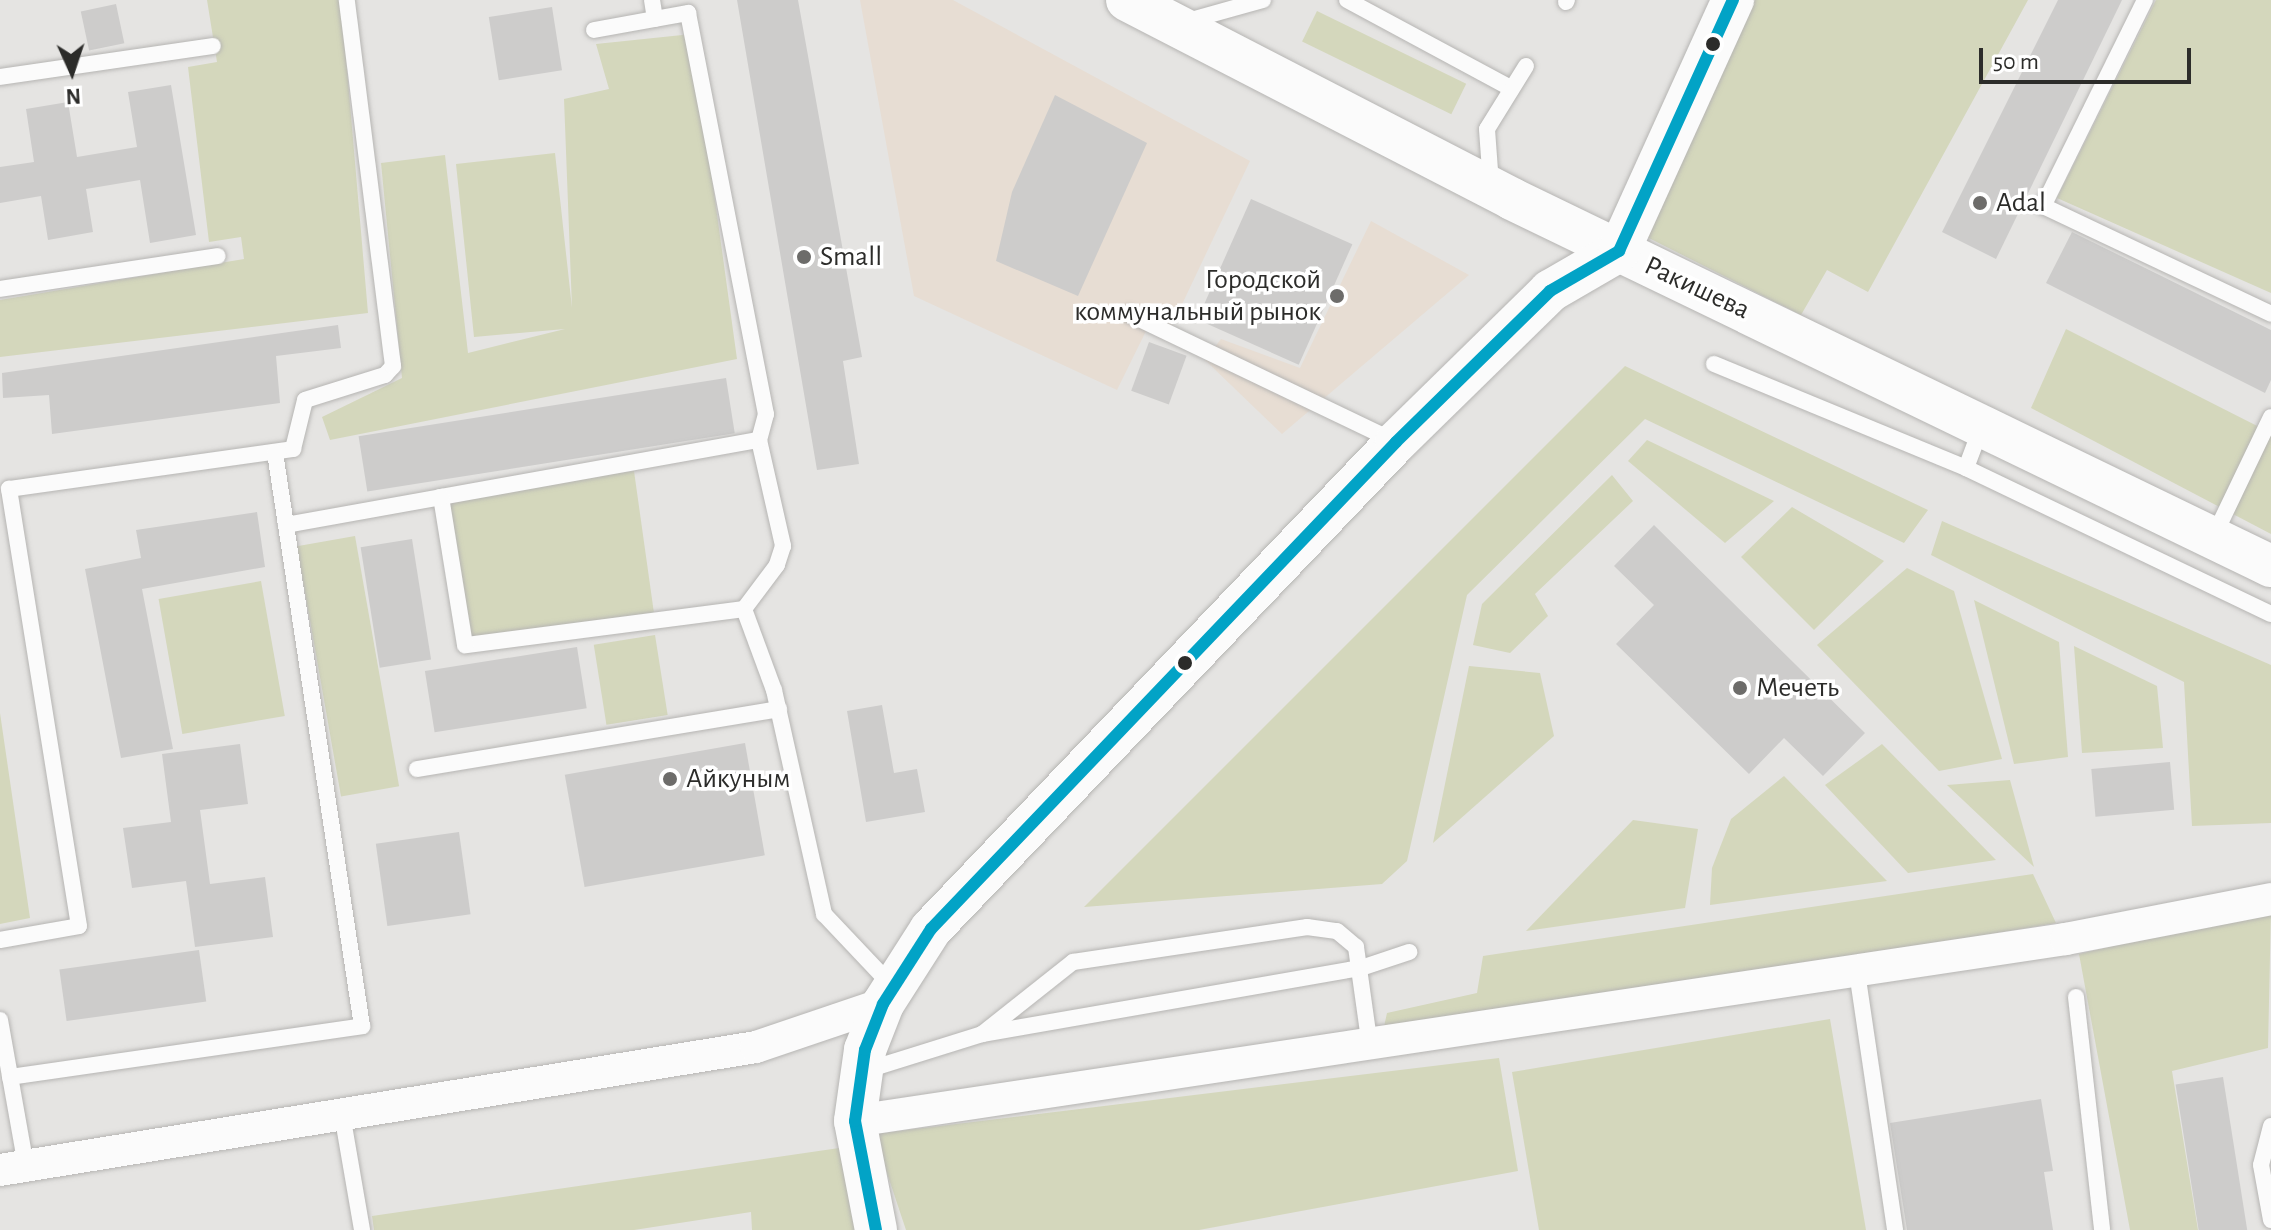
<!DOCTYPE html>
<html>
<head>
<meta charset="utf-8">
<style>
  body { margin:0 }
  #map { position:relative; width:2271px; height:1230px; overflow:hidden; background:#e5e4e2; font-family:"Alegreya Sans",sans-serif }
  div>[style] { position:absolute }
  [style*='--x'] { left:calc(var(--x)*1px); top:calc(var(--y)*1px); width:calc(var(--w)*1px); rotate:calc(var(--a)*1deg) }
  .commercial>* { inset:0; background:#e7ddd3 }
  .green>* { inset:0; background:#d4d7bc; transform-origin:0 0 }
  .building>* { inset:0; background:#cdcccb; transform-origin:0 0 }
  .roads { filter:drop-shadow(0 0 2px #b6b5b3) drop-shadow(0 0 2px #b6b5b3) }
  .service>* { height:16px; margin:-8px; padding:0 8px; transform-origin:8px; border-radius:8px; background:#fbfbfb }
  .minor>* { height:32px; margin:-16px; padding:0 16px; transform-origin:16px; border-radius:16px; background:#fbfbfb }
  .tertiary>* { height:42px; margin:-21px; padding:0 21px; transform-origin:21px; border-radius:21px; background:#fbfbfb }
  .bus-1>* { height:12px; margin:-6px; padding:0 6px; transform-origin:6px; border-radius:6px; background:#02a3c6 }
  .dots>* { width:22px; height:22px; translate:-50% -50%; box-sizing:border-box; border:4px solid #fff; border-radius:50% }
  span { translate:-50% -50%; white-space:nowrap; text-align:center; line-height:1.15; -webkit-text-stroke:7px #fff; paint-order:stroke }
  .poi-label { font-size:28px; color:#2c2c2a }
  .left { translate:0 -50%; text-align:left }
  .right { translate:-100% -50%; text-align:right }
  .street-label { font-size:28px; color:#2c2c2a }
  .north { position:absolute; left:32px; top:32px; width:80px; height:80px; -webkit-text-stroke:6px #fff; paint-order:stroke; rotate:177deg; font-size:22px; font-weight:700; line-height:32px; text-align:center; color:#2c2c2a }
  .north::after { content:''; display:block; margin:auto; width:28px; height:36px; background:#2c2c2a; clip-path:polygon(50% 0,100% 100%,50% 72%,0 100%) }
  .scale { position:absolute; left:1979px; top:48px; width:212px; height:36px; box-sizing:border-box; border:4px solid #2c2c2a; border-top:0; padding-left:10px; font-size:24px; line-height:28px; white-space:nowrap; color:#2c2c2a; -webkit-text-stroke:6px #fff; paint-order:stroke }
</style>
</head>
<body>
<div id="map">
  <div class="commercial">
    <div style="clip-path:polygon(860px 0,953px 0,1250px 161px,1167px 336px,1147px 329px,1117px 390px,914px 296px)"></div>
    <div style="clip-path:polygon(1371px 221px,1469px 275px,1282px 434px,1205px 360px,1221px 339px,1300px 368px)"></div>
  </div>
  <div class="green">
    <div style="clip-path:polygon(207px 0,341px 0,368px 313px,0 357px,0 300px,244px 259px,241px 237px,209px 242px,188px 67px,217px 62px)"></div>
    <div style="clip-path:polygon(1747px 0,2028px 0,1868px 292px,1827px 270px,1801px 315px,1633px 230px)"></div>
    <div style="clip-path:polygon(2156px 0,2271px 0,2271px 293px,2057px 198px)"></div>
    <div style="left:1317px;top:11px;width:166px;height:34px;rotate:26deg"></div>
    <div style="clip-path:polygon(692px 34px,737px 359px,330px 440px,322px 417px,402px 378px,381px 163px,445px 155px,468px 353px,565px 329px,474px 337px,456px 164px,555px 153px,572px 308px,564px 99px,609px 89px,596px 44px)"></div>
    <div style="clip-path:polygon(2066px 329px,2271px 433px,2271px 534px,2031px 408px)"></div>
    <div style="clip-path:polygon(1625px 366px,1928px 510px,1904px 543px,1645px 419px,1467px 595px,1407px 861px,1382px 884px,1084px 907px)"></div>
    <div style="clip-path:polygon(1647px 440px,1774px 501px,1725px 543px,1628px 461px)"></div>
    <div style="left:634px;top:471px;width:143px;height:188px;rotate:82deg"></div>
    <div style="clip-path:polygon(1612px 475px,1633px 501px,1535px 594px,1548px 616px,1510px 653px,1473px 645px,1482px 604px)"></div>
    <div style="clip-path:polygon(1792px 507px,1884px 561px,1814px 630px,1741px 557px)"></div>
    <div style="clip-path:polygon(1942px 521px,2271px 665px,2271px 823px,2192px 826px,2184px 682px,1931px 555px)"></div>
    <div style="left:355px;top:536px;width:254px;height:59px;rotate:80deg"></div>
    <div style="clip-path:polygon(1907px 568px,1954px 591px,2002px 759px,1939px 771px,1817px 645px)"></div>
    <div style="left:261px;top:581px;width:137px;height:104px;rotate:80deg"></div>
    <div style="clip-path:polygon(1974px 600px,2059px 642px,2068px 757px,2014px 764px)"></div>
    <div style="left:655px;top:635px;width:81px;height:62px;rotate:81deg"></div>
    <div style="clip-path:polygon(2074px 646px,2157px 686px,2163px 748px,2082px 753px)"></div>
    <div style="clip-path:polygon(1469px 666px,1540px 673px,1554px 736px,1433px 843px)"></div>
    <div style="clip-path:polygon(0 713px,30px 918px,0 924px)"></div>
    <div style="clip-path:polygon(1882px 744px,1996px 860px,1908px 873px,1825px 785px)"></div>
    <div style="clip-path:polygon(1784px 776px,1887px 881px,1710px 905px,1712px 868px,1731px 819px)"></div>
    <div style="clip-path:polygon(2010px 780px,2034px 867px,1947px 785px)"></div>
    <div style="clip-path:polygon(1633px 820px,1698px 829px,1685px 908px,1526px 931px)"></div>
    <div style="clip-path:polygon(2033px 874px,2056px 923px,1382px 1036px,1387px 1013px,1477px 993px,1483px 956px)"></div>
    <div style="clip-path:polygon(2271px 909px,2268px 1048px,2172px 1071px,2198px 1230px,2130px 1230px,2079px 954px)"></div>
    <div style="clip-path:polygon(1830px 1019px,1866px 1230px,1539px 1230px,1512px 1072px)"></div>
    <div style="clip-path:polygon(1499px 1058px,1518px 1171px,1199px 1230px,906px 1230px,874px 1134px)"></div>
    <div style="clip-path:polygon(846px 1147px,860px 1230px,752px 1230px,751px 1212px,634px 1230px,374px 1230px,372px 1216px)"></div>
  </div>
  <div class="building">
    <div style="clip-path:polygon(737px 0,798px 0,862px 357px,843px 361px,859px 464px,817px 470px)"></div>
    <div style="clip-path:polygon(2058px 0,2122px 0,1996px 259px,1942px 232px)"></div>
    <div style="left:116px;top:4px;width:40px;height:36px;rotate:78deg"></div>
    <div style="left:552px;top:7px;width:64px;height:64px;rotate:81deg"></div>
    <div style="clip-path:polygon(171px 85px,196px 235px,150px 243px,140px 180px,86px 189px,93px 232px,48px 240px,41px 196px,0 203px,0 167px,34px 162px,26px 109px,68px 102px,77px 157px,137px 147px,128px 92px)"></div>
    <div style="clip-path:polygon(1055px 95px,1147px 143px,1078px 296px,996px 261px,1012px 192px)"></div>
    <div style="left:1251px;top:199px;width:111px;height:132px;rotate:24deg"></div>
    <div style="clip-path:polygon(2072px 232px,2271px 330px,2271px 380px,2265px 393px,2046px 283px)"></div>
    <div style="clip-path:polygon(338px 325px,341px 348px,276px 356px,280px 403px,52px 434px,49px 395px,3px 398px,2px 373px)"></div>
    <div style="left:1149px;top:342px;width:40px;height:52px;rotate:20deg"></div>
    <div style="left:726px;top:378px;width:56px;height:372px;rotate:81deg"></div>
    <div style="clip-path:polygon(257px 512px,265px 567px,142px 589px,173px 749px,121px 758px,85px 569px,141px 558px,136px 530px)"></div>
    <div style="clip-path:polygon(1654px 525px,1865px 733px,1823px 776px,1784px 738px,1749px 774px,1616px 644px,1654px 605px,1614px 566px)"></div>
    <div style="left:412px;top:539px;width:122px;height:52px;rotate:81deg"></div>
    <div style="left:577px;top:647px;width:62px;height:154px;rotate:81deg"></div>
    <div style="clip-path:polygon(882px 705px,894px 773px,917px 769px,925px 812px,866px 822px,847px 711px)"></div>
    <div style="left:745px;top:743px;width:114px;height:183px;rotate:80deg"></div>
    <div style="clip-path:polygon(240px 744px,248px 804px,200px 810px,210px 884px,265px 877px,273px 937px,195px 947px,186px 881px,132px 888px,123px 828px,171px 822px,162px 754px)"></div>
    <div style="left:2170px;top:762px;width:48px;height:79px;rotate:85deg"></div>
    <div style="left:459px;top:832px;width:83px;height:84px;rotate:82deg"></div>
    <div style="left:199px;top:950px;width:52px;height:141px;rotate:82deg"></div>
    <div style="left:2223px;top:1077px;width:155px;height:48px;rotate:81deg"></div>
    <div style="clip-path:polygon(2041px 1099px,2053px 1171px,2044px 1172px,2053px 1230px,1907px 1230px,1890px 1123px)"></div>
  </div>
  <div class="roads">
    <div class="service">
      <div style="--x:652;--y:0;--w:19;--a:81"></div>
      <div style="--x:1347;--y:0;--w:187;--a:28.3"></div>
      <div style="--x:2145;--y:0;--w:230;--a:116.3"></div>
      <div style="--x:2043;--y:206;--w:252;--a:25.3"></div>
      <div style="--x:1566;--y:2;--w:2;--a:-63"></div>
      <div style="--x:1184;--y:22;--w:82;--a:-15.6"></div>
      <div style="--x:594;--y:30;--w:96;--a:-10.3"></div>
      <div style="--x:688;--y:13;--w:409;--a:79"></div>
      <div style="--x:766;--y:414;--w:27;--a:105"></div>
      <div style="--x:759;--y:440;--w:109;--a:77.2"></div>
      <div style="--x:783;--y:546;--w:20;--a:108"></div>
      <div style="--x:777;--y:565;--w:55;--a:126.9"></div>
      <div style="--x:744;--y:609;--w:281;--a:172.6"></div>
      <div style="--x:465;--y:645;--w:150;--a:-99.2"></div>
      <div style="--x:441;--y:497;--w:323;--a:-10.2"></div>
      <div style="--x:0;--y:77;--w:215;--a:-8.3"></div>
      <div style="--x:1491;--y:184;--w:55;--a:-94.2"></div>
      <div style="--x:1487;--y:129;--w:74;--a:-58.2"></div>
      <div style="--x:0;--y:289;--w:220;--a:-8.6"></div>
      <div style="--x:1129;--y:314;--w:294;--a:25.6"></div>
      <div style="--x:1714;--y:364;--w:273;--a:22.4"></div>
      <div style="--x:1966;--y:468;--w:338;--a:25.6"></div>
      <div style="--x:1966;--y:468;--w:43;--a:-69.4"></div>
      <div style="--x:286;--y:525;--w:158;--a:-10.2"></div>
      <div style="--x:2213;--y:538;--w:134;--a:-64.4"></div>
      <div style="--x:744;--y:609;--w:86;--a:69.7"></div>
      <div style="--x:774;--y:690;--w:230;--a:77.4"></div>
      <div style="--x:824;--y:914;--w:102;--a:46.6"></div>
      <div style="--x:417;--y:769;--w:367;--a:-9.4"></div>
      <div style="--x:0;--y:940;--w:80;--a:-10"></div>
      <div style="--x:79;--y:926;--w:443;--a:-99.1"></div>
      <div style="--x:9;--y:489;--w:287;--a:-8"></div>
      <div style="--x:293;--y:449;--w:50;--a:-76.2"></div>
      <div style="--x:305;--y:400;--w:84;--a:-17.4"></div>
      <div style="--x:385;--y:375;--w:12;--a:-48"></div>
      <div style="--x:393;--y:366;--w:369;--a:-97.2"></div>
      <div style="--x:1857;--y:972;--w:261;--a:81.6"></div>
      <div style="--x:2076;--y:997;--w:234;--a:83.6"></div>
      <div style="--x:0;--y:1020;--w:148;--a:79.9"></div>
      <div style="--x:982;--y:1034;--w:116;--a:-38.4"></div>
      <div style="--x:1073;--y:962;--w:237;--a:-8.5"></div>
      <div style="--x:1307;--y:927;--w:30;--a:8"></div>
      <div style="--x:1337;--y:931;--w:25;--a:40"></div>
      <div style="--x:1356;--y:947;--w:101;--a:82"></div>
      <div style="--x:864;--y:1071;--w:124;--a:-17.4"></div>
      <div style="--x:982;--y:1034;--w:385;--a:-9.9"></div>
      <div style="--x:1361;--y:968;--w:51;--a:-18.4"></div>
      <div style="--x:10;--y:1077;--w:356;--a:-8.2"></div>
      <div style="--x:362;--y:1026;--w:580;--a:-98.63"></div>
      <div style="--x:342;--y:1114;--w:118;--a:80.2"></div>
      <div style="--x:2271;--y:1126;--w:40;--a:104.4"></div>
      <div style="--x:2261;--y:1165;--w:56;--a:79.7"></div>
    </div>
    <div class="minor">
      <div style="--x:855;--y:1121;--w:1225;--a:-8.55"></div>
      <div style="--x:2066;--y:939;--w:209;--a:-11"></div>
      <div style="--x:0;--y:1170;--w:766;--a:-9.24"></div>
      <div style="--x:756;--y:1047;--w:134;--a:-18.7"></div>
    </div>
    <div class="tertiary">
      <div style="--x:1127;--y:0;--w:433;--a:27.3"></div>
      <div style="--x:1512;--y:199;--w:843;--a:25.81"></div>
      <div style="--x:876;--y:1230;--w:111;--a:-100.9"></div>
      <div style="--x:855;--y:1121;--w:72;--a:-82"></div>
      <div style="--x:865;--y:1050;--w:49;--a:-68.6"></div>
      <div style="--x:883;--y:1004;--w:89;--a:-57.4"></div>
      <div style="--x:931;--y:929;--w:673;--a:-46.32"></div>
      <div style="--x:1396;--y:442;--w:216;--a:-44.4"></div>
      <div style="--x:1550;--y:291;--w:80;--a:-30.1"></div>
      <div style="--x:1619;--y:251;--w:276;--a:-65.6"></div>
    </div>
  </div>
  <div class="bus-1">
    <div style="--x:876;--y:1230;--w:111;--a:-100.9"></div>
    <div style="--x:855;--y:1121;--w:72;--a:-82"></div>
    <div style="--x:865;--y:1050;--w:49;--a:-68.6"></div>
    <div style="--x:883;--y:1004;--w:89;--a:-57.4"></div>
    <div style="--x:931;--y:929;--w:673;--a:-46.32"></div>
    <div style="--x:1396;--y:442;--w:216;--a:-44.4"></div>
    <div style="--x:1550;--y:291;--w:80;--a:-30.1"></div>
    <div style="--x:1619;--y:251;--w:276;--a:-65.6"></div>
  </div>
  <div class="dots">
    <div style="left:1713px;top:44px;background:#2c2c2a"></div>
    <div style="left:1980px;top:203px;background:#6d6c6a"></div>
    <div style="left:804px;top:257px;background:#6d6c6a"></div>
    <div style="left:1337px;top:296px;background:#6d6c6a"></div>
    <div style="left:1185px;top:663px;background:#2c2c2a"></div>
    <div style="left:1740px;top:688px;background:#6d6c6a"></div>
    <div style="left:670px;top:779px;background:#6d6c6a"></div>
  </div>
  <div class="poi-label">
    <span class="left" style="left:1996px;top:203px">Adal</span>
    <span class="left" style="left:820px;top:257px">Small</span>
    <span class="right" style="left:1321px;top:296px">Городской<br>коммунальный рынок</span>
    <span class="left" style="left:1756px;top:688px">Мечеть</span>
    <span class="left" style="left:686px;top:779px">Айкуным</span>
  </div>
  <div class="street-label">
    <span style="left:1697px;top:288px;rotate:25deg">Ракишева</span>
  </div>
  <div class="north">N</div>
  <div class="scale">50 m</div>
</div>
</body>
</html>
